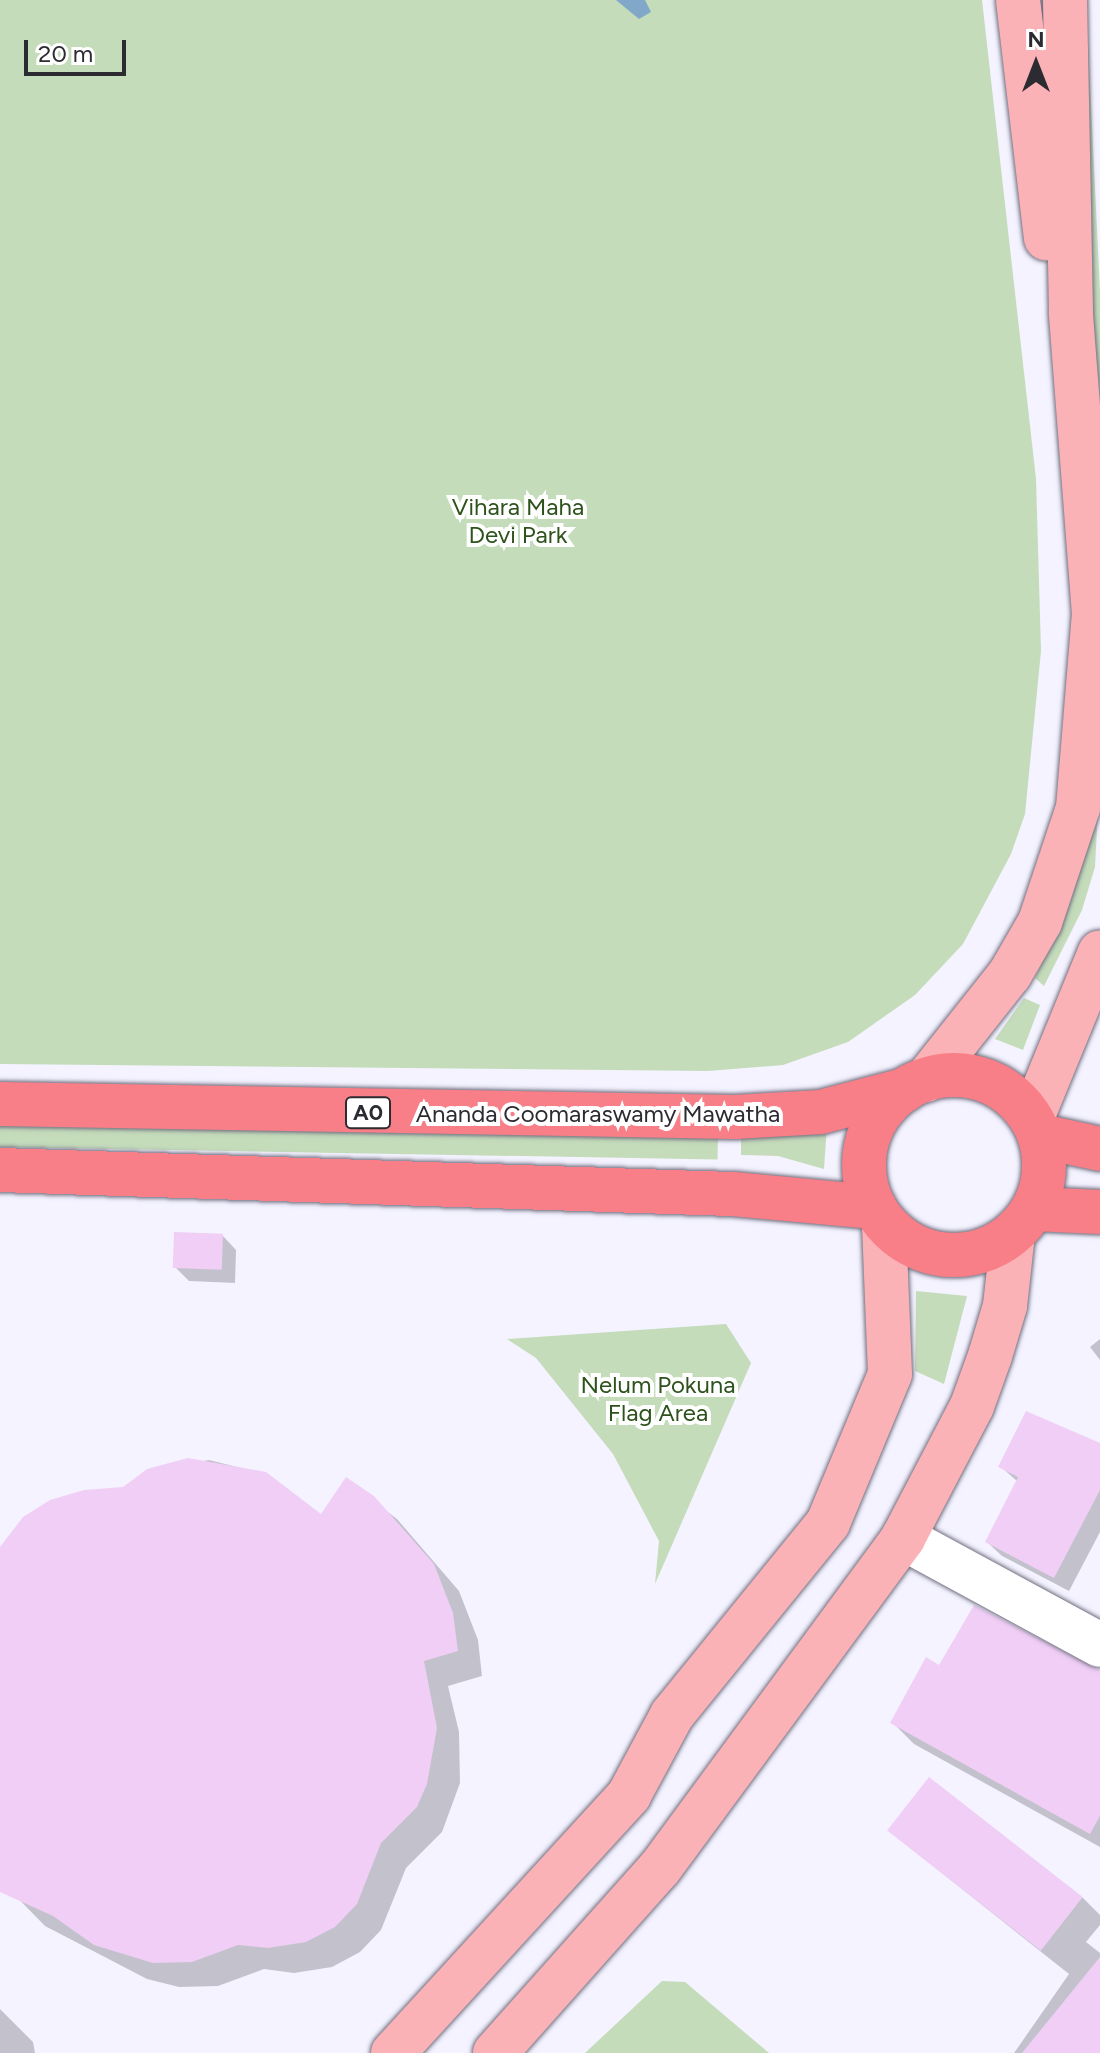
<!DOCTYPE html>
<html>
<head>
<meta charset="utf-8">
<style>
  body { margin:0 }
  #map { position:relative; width:1100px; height:2053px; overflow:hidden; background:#f4f3ff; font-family:Figtree,sans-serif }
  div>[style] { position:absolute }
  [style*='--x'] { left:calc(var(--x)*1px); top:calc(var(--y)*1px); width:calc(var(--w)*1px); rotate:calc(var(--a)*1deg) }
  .green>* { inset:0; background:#c4dcba; transform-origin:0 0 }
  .water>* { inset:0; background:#81a8c8 }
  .shadow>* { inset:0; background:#0003 }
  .building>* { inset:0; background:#f0cef5; transform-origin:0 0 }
  .roads { filter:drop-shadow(0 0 2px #716f80) drop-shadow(0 0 2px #716f80) }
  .minor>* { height:44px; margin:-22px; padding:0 22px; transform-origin:22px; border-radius:22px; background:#fff }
  .major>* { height:44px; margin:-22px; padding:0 22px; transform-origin:22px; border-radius:22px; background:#fbb2b7 }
  .highway>* { height:44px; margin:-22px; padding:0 22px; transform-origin:22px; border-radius:22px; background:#f87f87 }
  .highway>.ring { margin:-22px; padding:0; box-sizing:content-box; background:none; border:44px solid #f87f87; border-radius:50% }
  span { translate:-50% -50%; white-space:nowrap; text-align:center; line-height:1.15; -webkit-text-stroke:8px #fff; paint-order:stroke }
  .shield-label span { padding:2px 6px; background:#fff; border:2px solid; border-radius:6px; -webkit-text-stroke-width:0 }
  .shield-label { font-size:22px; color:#2c2b32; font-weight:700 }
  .park-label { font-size:24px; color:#2e521b }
  .street-label { font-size:24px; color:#2c2b32 }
  .north { position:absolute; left:996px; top:24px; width:80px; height:80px; -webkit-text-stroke:6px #fff; paint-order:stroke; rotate:0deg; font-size:22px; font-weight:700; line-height:32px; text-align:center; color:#2c2b32 }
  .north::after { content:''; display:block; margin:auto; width:28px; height:36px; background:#2c2b32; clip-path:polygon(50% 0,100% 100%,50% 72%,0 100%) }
  .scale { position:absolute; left:24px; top:40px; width:102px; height:36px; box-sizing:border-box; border:4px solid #2c2b32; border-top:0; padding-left:10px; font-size:24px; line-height:28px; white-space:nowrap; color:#2c2b32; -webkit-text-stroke:6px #fff; paint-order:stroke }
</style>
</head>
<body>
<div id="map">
  <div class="green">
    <div style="clip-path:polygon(0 0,982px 0,1036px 479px,1041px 651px,1025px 814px,1011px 854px,963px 944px,915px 995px,848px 1042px,783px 1065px,708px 1071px,0 1064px)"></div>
    <div style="clip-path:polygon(1086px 0,1100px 292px,1100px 399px,1083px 243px)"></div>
    <div style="clip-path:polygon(1100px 771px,1095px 867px,1082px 910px,1044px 986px,1035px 978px,1071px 900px)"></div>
    <div style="clip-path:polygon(1024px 998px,1040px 1005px,1023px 1050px,995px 1039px)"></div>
    <div style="left:0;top:1126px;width:718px;height:21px;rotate:1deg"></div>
    <div style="clip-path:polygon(827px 1126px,824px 1169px,778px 1156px,741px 1155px,741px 1136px)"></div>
    <div style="clip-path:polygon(916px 1291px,967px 1296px,944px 1384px,915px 1371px)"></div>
    <div style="clip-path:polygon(726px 1324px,751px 1363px,655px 1584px,659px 1541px,613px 1454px,536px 1358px,507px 1339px)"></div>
    <div style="clip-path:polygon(662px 1981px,685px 1982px,769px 2053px,585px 2053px)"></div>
  </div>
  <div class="water">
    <div style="clip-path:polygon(616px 0,645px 0,651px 12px,639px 19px)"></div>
  </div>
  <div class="shadow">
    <div style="clip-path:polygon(223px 1236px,236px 1250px,235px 1283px,189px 1281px,175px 1267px)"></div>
    <div style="clip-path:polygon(1100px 1339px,1100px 1360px,1090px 1347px)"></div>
    <div style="clip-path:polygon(1100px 1448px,1100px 1532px,1069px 1591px,1002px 1556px,987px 1542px,1018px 1482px,1000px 1466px)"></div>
    <div style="clip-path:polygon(209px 1460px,265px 1474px,322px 1517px,346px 1480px,397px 1519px,459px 1591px,478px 1640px,482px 1676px,448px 1686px,459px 1732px,460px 1783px,442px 1832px,406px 1868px,381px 1930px,360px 1952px,332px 1967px,294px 1973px,264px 1969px,218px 1986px,179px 1987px,147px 1979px,45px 1926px,0 1880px,0 1553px,124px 1489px,148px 1471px)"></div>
    <div style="clip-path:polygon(940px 1667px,1100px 1673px,1100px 1847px,914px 1744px,892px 1722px)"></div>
    <div style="clip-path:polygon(889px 1831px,1083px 1898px,1100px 1915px,1100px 1925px,1086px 1942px,1100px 1953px,1100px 2053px,1014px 2053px,1069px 1974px)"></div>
    <div style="clip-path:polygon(0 2009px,33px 2042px,35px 2053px,0 2053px)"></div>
  </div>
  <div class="building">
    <div style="left:174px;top:1232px;width:49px;height:36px;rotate:2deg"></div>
    <div style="clip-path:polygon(1026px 1411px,1100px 1443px,1100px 1490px,1054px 1578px,985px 1542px,1018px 1477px,998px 1467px)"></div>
    <div style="clip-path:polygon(188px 1458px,266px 1472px,321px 1514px,346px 1477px,374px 1496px,434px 1564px,453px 1613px,458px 1651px,424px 1661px,437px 1728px,427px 1784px,417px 1807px,381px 1843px,357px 1904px,335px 1927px,306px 1942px,268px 1948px,238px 1945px,192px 1962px,153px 1963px,94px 1945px,53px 1916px,0 1892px,0 1547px,23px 1517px,50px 1500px,84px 1490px,123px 1487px,147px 1469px)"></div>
    <div style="clip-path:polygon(974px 1605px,1100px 1670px,1100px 1816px,1090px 1834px,890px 1723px,926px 1657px,939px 1665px)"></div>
    <div style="left:929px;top:1777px;width:195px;height:68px;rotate:38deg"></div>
    <div style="clip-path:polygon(1100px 1957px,1100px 2053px,1022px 2053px)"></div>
  </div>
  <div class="roads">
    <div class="minor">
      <div style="--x:903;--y:1538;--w:224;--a:28.5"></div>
    </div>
    <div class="major">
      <div style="--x:1018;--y:0;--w:240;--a:83.3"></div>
      <div style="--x:926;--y:1080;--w:135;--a:-51.6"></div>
      <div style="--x:1010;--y:974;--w:60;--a:-60"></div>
      <div style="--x:1040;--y:922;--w:120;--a:-71.6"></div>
      <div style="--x:1078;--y:808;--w:195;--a:-85.3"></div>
      <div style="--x:1094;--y:614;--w:303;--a:-94.4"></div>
      <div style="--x:1071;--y:312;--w:312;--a:-91.1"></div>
      <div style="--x:1032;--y:1118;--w:179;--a:-67.7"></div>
      <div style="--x:393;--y:2053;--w:350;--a:-47.5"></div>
      <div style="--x:629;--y:1795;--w:91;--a:-61.7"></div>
      <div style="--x:672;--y:1715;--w:247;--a:-50.9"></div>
      <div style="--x:828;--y:1523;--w:161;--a:-67.4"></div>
      <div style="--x:890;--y:1374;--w:152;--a:-92.3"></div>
      <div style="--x:495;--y:2053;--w:248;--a:-48.3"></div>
      <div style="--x:660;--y:1868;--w:410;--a:-53.6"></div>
      <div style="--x:903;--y:1538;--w:149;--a:-62.4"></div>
      <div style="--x:972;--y:1406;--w:53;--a:-70.2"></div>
      <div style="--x:990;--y:1356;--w:52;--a:-73.3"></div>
      <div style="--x:1005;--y:1306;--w:72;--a:-83.7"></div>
    </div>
    <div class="highway">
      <div class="ring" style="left:864px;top:1075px;width:136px;height:136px"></div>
      <div style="--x:0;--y:1104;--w:735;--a:1.01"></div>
      <div style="--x:735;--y:1117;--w:86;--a:-3.3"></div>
      <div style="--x:821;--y:1112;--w:87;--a:-14.7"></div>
      <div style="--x:1040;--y:1136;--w:61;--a:12.2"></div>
      <div style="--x:0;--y:1170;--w:733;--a:1.88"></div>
      <div style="--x:733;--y:1194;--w:142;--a:5.3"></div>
      <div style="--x:1033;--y:1209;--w:67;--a:2.6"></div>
    </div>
  </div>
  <div class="shield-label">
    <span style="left:368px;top:1113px">A0</span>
  </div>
  <div class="park-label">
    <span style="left:518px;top:521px">Vihara Maha<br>Devi Park</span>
    <span style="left:658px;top:1399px">Nelum Pokuna<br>Flag Area</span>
  </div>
  <div class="street-label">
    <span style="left:598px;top:1114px">Ananda Coomaraswamy Mawatha</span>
  </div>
  <div class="north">N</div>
  <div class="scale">20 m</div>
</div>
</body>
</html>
